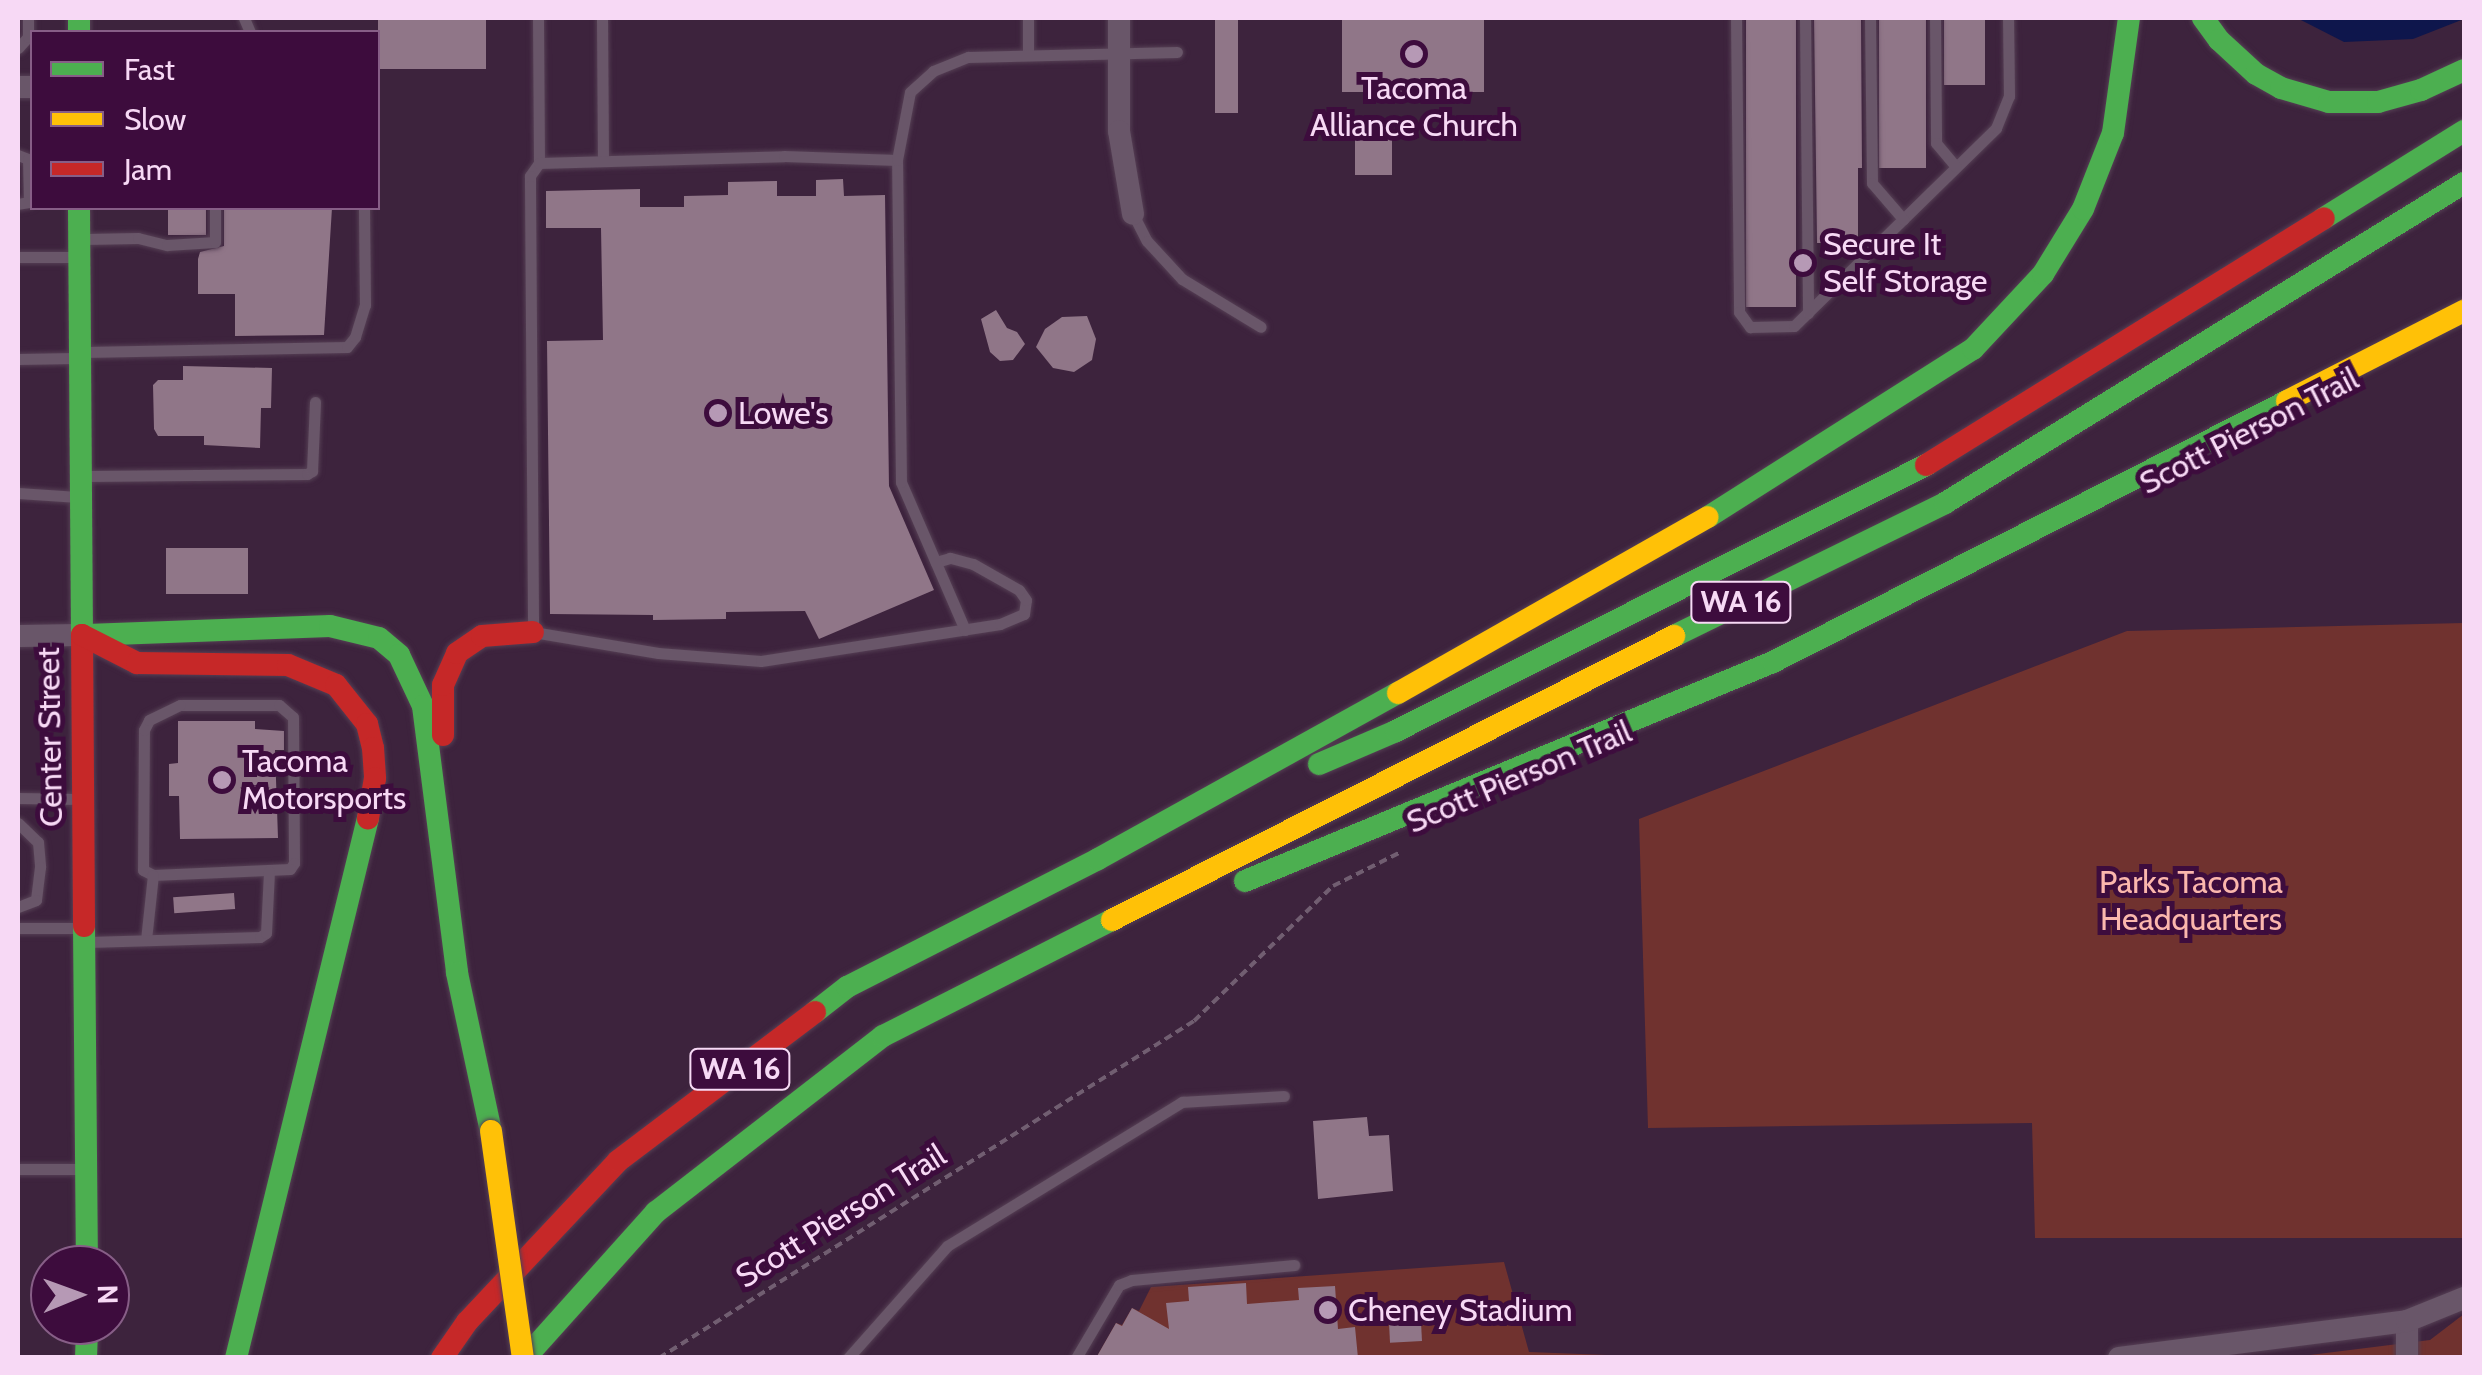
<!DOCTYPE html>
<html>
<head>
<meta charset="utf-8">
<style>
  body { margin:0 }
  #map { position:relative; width:2482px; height:1375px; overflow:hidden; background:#3d233d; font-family:Cabin,sans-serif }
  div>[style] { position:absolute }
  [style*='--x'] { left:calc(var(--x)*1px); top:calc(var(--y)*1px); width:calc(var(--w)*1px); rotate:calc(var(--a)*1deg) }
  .green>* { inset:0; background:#70322f }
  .water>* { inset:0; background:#0e164c }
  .building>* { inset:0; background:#907688; transform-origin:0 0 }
  .path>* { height:4px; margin-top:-2px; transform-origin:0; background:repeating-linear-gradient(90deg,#715e71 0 8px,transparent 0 13px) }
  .roads { filter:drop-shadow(0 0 2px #553f54) drop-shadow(0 0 2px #553f54) }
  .lane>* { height:11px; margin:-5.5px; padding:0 5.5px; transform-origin:5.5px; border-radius:5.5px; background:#695669 }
  .street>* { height:22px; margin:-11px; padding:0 11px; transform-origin:11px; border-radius:11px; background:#695669 }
  .fast>* { height:22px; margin:-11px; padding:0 11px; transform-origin:11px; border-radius:11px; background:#4caf50 }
  .slow>* { height:22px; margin:-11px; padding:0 11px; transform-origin:11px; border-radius:11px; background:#ffc107 }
  .jam>* { height:22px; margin:-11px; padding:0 11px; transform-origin:11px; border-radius:11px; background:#c62828 }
  .bridges { filter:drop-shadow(0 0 2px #553f54) drop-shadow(0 0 2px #553f54) }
  .slow-bridge>* { height:22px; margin:-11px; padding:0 11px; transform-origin:11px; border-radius:11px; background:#ffc107 }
  .dots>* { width:28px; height:28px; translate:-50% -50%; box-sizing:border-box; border:5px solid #3d0c3d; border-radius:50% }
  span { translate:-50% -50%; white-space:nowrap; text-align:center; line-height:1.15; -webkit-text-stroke:10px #3d0c3d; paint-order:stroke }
  .shield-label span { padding:2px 8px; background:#3d0c3d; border:2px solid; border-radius:8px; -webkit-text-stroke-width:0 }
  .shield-label { font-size:30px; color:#f7d9f5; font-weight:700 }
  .poi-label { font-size:32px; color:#f7d9f5 }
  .left { translate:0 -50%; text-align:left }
  .street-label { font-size:32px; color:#f7d9f5 }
  .park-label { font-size:32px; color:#fbb7ad }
  .frame { position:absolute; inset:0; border:20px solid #f7d9f5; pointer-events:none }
  .legend { position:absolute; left:30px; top:30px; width:350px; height:180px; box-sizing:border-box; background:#3d0c3d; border:2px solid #875e87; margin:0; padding:12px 18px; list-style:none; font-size:30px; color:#f7d9f5 }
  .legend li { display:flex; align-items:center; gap:20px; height:50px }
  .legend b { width:50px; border:2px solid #875e87 }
  .north { position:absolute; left:30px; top:1245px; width:100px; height:100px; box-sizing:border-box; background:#3d0c3d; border:2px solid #875e87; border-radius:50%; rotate:89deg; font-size:28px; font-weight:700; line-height:40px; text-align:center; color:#f7d9f5 }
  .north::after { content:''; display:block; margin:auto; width:35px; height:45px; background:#b699b5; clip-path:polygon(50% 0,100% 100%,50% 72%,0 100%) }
</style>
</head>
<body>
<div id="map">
  <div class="green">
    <div style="clip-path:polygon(2464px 623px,2464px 1238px,2035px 1238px,2032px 1123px,1648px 1128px,1639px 819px,2127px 631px)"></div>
    <div style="clip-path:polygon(1504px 1262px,1529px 1352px,1659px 1357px,1096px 1358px,1116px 1323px,1122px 1325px,1132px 1308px,1139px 1311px,1151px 1287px)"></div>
    <div style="clip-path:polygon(2464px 1314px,2464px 1357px,2285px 1358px,2430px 1340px)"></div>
  </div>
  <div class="water">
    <div style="clip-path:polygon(2297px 18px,2464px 18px,2464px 19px,2413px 39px,2344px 42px)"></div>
  </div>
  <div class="building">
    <div style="left:378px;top:18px;width:108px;height:51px"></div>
    <div style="left:1215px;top:18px;width:23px;height:95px"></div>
    <div style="left:1342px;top:18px;width:142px;height:74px"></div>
    <div style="left:1746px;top:18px;width:50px;height:289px"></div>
    <div style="clip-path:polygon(1814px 18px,1861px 18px,1862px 168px,1858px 168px,1858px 243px,1817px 243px)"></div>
    <div style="left:1879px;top:18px;width:47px;height:150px"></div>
    <div style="left:1944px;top:18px;width:41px;height:67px"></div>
    <div style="left:1355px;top:135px;width:37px;height:40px"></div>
    <div style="clip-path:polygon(843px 179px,844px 196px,885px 195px,889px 486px,934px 590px,819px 639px,805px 611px,726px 612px,726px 619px,653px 620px,653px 615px,550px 614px,547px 341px,603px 340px,601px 228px,546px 228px,546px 191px,640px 189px,640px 207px,684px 207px,684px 196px,728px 195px,728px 182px,777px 181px,777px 196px,816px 196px,816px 180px)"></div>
    <div style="left:168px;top:208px;width:38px;height:27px"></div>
    <div style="clip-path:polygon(224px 208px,332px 208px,324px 335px,235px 336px,235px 294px,198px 294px,198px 259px,200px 252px,224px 246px)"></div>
    <div style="clip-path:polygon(996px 310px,1007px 328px,1017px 332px,1025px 344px,1013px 360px,1000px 361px,990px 352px,981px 319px)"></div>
    <div style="clip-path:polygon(1087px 316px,1096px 339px,1092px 360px,1074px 372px,1053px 368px,1036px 347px,1045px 329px,1062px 317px)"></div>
    <div style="clip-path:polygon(183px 366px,272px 368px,271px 408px,261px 408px,260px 448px,204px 445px,204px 436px,158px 436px,154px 429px,153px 385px,158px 380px,183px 380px)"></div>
    <div style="left:166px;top:548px;width:82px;height:46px"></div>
    <div style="clip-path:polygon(178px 721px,255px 721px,255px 729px,284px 731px,284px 750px,275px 750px,278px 838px,180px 839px,179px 796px,169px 796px,169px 764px,178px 763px)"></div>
    <div style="left:234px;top:893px;width:16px;height:61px;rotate:86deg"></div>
    <div style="clip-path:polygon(1367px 1117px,1369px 1136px,1389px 1135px,1393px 1191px,1318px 1199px,1313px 1121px)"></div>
    <div style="clip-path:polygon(1246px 1283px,1247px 1304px,1299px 1300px,1298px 1288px,1335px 1286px,1338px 1329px,1355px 1327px,1358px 1358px,1096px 1358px,1116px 1323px,1122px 1326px,1132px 1308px,1169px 1329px,1166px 1303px,1189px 1301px,1188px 1287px)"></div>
    <div style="left:1421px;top:1322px;width:19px;height:32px;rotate:87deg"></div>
  </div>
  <div class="path">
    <div style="--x:659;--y:1358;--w:632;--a:-32.21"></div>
    <div style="--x:1194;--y:1021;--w:194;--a:-44.2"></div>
    <div style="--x:1333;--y:886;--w:74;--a:-26.6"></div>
  </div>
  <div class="roads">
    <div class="lane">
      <div style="--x:244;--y:18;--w:15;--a:67"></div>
      <div style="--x:538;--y:18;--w:145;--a:89.6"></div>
      <div style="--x:539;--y:163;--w:16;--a:125"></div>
      <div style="--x:530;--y:176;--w:10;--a:90"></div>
      <div style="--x:530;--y:186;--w:446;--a:89.6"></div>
      <div style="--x:533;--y:632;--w:127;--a:9.5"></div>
      <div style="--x:658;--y:653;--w:103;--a:4.4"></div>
      <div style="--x:761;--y:661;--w:242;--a:-8.8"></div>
      <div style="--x:1000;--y:624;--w:26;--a:-23"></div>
      <div style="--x:1024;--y:614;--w:14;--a:-82"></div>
      <div style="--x:1026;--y:600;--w:12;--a:-125"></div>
      <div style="--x:1019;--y:590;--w:53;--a:-150.5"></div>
      <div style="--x:973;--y:564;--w:24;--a:-165"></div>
      <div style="--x:950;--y:558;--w:15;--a:164"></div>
      <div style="--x:602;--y:18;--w:143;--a:89.6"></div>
      <div style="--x:1028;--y:18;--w:35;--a:90"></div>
      <div style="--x:1736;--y:18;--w:294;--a:89.4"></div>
      <div style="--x:1739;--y:312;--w:19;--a:54"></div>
      <div style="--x:1750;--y:327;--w:44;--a:-1.3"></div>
      <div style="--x:1794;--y:326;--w:283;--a:-44.4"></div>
      <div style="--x:1996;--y:128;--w:35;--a:-68"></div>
      <div style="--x:2009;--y:96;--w:78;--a:-90.7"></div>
      <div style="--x:1805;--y:18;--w:295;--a:89.4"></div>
      <div style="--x:1870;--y:18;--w:165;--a:89.3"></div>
      <div style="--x:1872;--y:183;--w:48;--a:49.3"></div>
      <div style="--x:1935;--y:18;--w:125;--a:89.5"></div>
      <div style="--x:1936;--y:143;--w:31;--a:50"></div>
      <div style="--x:18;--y:48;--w:15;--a:-48"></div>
      <div style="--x:28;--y:37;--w:19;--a:-90"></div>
      <div style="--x:18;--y:155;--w:11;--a:22"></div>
      <div style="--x:28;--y:159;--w:43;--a:88.7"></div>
      <div style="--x:29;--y:202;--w:11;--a:170"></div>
      <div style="--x:539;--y:163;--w:245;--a:-1.6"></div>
      <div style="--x:784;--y:156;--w:113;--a:2"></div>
      <div style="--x:1133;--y:214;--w:30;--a:63"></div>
      <div style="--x:1147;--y:241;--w:52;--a:47.4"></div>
      <div style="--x:1182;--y:279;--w:92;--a:31.3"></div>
      <div style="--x:85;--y:239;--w:53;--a:-1.1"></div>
      <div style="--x:138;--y:238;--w:30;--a:14"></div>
      <div style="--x:167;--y:245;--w:48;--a:-3.6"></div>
      <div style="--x:215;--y:242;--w:34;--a:-90"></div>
      <div style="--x:18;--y:257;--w:55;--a:0"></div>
      <div style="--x:84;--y:352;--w:263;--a:-1.1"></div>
      <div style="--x:347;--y:347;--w:13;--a:-51"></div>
      <div style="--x:355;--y:337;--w:34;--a:-73"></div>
      <div style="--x:365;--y:305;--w:97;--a:-90.6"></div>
      <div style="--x:18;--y:359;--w:57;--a:-1"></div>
      <div style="--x:86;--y:476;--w:221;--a:-0.5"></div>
      <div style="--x:307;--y:474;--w:6;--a:-31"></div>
      <div style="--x:312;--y:471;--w:69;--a:-87.5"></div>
      <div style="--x:18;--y:493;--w:60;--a:3.8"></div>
      <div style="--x:965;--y:630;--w:161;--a:-113.4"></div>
      <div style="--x:901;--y:482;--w:322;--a:-90.7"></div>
      <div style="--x:897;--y:160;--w:69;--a:-79.2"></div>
      <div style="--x:910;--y:92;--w:31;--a:-42"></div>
      <div style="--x:933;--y:71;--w:38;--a:-22"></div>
      <div style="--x:968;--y:57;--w:209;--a:-1.4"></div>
      <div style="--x:180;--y:705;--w:99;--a:0"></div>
      <div style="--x:279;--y:705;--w:18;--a:41"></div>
      <div style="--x:293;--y:717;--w:146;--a:89.6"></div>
      <div style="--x:294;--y:863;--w:7;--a:124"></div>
      <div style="--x:290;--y:869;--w:137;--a:177.5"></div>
      <div style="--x:153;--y:875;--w:11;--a:-153"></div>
      <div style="--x:143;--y:870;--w:140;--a:-89.6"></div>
      <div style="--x:144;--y:730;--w:11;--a:-63"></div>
      <div style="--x:149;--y:720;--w:34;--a:-26"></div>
      <div style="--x:18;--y:798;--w:61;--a:0.9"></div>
      <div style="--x:18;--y:823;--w:28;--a:44"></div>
      <div style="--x:38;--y:842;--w:25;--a:85"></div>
      <div style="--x:40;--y:867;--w:33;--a:97"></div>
      <div style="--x:36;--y:900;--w:19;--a:159"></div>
      <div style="--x:18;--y:928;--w:62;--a:0"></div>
      <div style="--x:146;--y:940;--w:65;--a:-83.9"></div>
      <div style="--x:88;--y:942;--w:172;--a:-1.7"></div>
      <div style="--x:260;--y:937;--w:7;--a:-34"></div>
      <div style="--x:266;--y:933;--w:62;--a:-87.2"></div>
      <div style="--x:18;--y:1169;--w:66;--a:0"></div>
      <div style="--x:848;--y:1358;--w:149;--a:-48.5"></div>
      <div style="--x:947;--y:1246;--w:276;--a:-31.5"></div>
      <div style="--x:1182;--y:1102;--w:102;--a:-3.4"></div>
      <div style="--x:1076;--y:1358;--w:85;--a:-59.5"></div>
      <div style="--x:1119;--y:1285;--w:14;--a:-21"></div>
      <div style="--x:1132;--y:1280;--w:163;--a:-5.3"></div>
    </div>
    <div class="street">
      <div style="--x:1119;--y:18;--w:113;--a:90"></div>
      <div style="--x:1119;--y:131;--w:84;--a:80.4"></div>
      <div style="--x:18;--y:87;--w:14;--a:0"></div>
      <div style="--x:18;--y:636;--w:64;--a:-0.9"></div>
      <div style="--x:2407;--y:1321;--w:37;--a:90"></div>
      <div style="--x:2119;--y:1358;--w:290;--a:-7.3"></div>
      <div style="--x:2407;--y:1321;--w:61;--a:-22"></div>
    </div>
    <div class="fast">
      <div style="--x:79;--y:18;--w:14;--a:90"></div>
      <div style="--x:2203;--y:18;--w:27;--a:54"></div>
      <div style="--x:2219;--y:40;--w:50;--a:42.6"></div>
      <div style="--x:2256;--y:74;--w:29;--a:29"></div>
      <div style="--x:2281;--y:88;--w:50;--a:16.3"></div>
      <div style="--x:2329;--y:102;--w:49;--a:0"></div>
      <div style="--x:2378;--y:102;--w:45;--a:-15.6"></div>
      <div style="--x:2421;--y:90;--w:47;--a:-24.9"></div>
      <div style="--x:79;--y:208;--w:427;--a:89.6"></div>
      <div style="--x:2324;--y:218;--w:165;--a:-31.9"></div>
      <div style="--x:1708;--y:517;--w:314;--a:-32.4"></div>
      <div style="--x:1973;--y:349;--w:103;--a:-47"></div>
      <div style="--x:2043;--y:274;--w:76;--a:-58.4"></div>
      <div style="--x:2083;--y:209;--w:82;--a:-68.5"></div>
      <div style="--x:2113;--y:133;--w:116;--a:-82.1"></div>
      <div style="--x:87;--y:635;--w:243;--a:-2.1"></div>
      <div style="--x:330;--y:626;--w:50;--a:13.8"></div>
      <div style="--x:379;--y:638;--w:26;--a:40"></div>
      <div style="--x:399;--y:655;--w:56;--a:64.8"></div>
      <div style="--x:423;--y:706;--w:269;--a:82.7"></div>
      <div style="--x:457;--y:973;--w:162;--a:77.9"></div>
      <div style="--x:1674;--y:636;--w:302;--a:-26.1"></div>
      <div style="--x:1945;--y:503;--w:610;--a:-31.66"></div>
      <div style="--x:1319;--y:764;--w:84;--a:-23.2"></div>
      <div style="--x:1396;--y:731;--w:593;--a:-26.65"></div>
      <div style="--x:1245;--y:881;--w:572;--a:-22.53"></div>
      <div style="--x:1773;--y:662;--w:576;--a:-26.92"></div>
      <div style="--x:84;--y:926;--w:339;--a:89.5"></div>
      <div style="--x:815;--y:1012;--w:41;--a:-38"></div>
      <div style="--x:847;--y:987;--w:282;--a:-27"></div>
      <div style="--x:1098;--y:859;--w:343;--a:-29"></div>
      <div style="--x:86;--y:1358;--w:33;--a:-88"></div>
      <div style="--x:236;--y:1358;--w:556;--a:-76.26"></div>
      <div style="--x:525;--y:1358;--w:196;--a:-48.1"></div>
      <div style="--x:656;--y:1212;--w:287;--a:-37.8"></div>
      <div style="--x:883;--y:1036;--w:257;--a:-26.9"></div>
    </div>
    <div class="slow">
      <div style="--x:2287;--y:401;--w:199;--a:-27"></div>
      <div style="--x:1398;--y:693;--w:356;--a:-29.6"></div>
      <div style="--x:1112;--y:920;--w:630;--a:-26.81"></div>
    </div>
    <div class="jam">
      <div style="--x:1926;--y:465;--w:468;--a:-31.8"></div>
      <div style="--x:82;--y:635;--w:291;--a:89.6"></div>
      <div style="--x:82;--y:635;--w:62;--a:27"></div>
      <div style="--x:137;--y:663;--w:151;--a:0.8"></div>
      <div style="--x:288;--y:665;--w:52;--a:22.6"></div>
      <div style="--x:336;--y:685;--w:50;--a:51.5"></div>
      <div style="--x:367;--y:724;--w:25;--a:76"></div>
      <div style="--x:373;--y:748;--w:30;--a:86"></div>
      <div style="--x:375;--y:778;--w:41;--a:99.9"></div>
      <div style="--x:443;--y:735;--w:50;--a:-90"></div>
      <div style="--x:443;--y:685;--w:35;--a:-66"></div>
      <div style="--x:457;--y:653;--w:30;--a:-34"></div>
      <div style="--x:482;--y:636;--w:51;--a:-4.5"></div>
      <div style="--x:442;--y:1358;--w:44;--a:-55.2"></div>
      <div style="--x:467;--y:1322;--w:221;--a:-46.8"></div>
      <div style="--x:618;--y:1161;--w:247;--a:-37.1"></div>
    </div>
  </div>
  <div class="bridges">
    <div class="slow-bridge">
      <div style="--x:491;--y:1131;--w:229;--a:82"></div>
    </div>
  </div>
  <div class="dots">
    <div style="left:1414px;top:54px;background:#b699b5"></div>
    <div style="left:1803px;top:263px;background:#b699b5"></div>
    <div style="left:718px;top:413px;background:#b699b5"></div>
    <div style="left:222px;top:780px;background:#b699b5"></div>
    <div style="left:1328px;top:1310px;background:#b699b5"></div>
  </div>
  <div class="shield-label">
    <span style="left:1741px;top:602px">WA 16</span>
    <span style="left:740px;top:1069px">WA 16</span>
  </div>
  <div class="poi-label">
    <span style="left:1414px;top:107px">Tacoma<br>Alliance Church</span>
    <span class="left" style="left:1823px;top:263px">Secure It<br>Self Storage</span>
    <span class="left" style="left:738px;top:413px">Lowe's</span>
    <span class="left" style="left:242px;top:780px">Tacoma<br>Motorsports</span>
    <span class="left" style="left:1348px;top:1310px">Cheney Stadium</span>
  </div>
  <div class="street-label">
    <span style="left:2249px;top:431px;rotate:-27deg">Scott Pierson Trail</span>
    <span style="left:50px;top:737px;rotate:-91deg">Center Street</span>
    <span style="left:1519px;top:777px;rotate:-23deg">Scott Pierson Trail</span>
    <span style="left:841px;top:1216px;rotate:-32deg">Scott Pierson Trail</span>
  </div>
  <div class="park-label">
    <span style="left:2191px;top:901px">Parks Tacoma<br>Headquarters</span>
  </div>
  <div class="frame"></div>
  <ul class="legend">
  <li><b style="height:12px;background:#4caf50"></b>Fast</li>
  <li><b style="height:12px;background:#ffc107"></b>Slow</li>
  <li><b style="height:12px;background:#c62828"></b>Jam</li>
  </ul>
  <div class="north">N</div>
</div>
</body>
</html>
